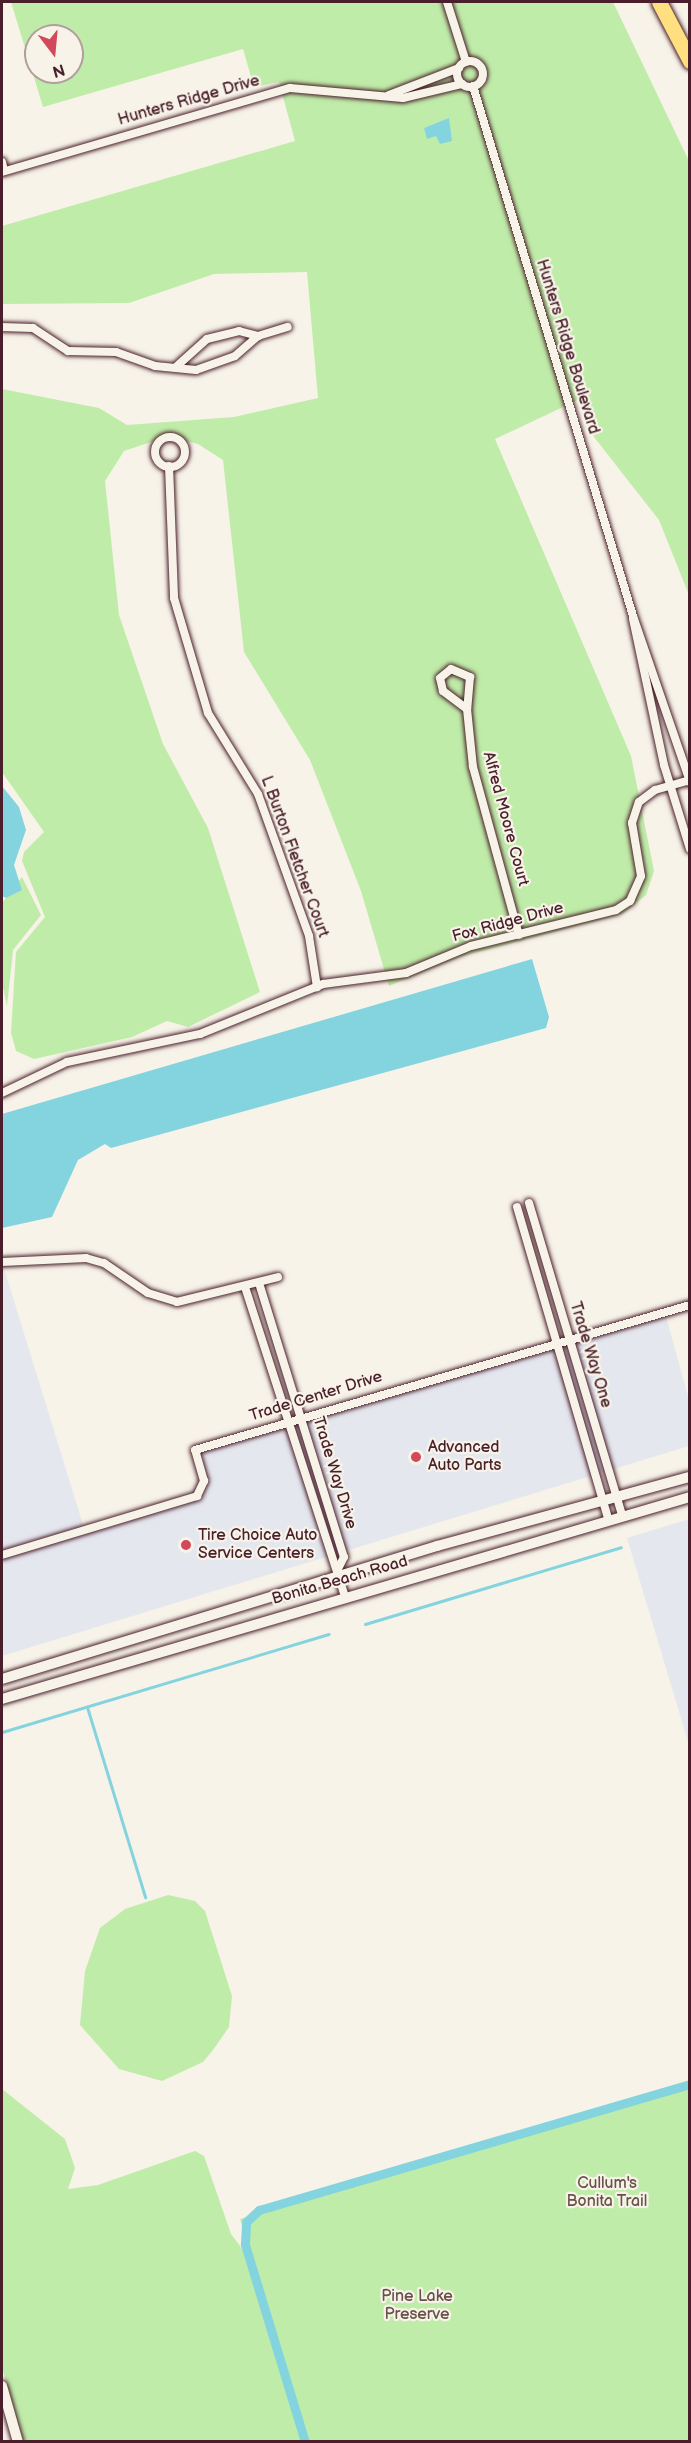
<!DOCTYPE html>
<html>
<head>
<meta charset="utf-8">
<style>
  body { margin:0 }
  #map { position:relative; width:691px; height:2443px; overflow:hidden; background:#f7f3e8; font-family:"Balsamiq Sans",sans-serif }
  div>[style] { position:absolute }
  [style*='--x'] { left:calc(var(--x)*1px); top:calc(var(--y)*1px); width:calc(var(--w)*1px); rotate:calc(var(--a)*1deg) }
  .built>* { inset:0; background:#e5e7ee }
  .green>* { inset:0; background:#c0eca9 }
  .water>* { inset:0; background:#84d4df }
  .stream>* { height:3px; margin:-1.5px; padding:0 1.5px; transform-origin:1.5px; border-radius:1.5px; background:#84d4df }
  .canal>* { height:9px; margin:-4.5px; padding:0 4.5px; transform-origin:4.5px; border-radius:4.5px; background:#84d4df }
  .roads { filter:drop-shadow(0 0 2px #4a1f2b) drop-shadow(0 0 2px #4a1f2b) }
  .minor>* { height:8px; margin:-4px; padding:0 4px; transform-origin:4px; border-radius:4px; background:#f7f3e8 }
  .minor>.ring { margin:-4px; padding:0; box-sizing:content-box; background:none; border:8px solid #f7f3e8; border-radius:50% }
  .tertiary>* { height:10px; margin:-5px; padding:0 5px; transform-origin:5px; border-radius:5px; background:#f7f3e8 }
  .motorway>* { height:15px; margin:-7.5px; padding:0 7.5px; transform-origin:7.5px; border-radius:7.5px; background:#ffdf80 }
  .dots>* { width:16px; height:16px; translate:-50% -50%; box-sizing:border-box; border:3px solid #f7f3e8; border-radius:50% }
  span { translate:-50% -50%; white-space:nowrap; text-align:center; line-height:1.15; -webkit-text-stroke:4.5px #f7f3e8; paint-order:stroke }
  .street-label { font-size:16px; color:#4a1f2b }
  .poi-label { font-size:16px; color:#4a1f2b }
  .left { translate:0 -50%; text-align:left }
  .park-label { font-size:16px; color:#68524a }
  .frame { position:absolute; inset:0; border:3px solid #4a1f2b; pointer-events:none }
  .north { position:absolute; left:24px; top:24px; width:60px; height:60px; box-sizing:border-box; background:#f7f3e8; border:2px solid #b29e9c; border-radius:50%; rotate:164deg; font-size:16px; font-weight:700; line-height:24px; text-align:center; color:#4a1f2b }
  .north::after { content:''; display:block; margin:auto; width:21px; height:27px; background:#d1495b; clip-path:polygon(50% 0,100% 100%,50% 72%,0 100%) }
</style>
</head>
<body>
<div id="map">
  <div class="built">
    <div style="clip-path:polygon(2px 1262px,85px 1531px,198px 1491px,205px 1451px,666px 1316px,689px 1400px,689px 1446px,2px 1656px)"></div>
    <div style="clip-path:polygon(689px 1519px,690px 1519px,689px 1745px,627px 1538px)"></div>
  </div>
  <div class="green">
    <div style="clip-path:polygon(evenodd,11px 2px,613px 2px,689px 161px,689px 595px,659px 520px,594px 437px,580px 399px,495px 439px,631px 756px,654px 871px,646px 895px,623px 914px,460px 957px,389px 986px,361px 891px,310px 760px,244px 652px,223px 460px,198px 444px,173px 438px,154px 441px,124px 451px,105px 481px,119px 615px,163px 744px,208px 828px,260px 992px,188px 1027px,167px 1021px,132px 1037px,34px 1059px,16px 1051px,11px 1033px,16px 952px,45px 917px,22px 861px,24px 852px,44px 832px,2px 772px,2px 389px,99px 408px,127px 425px,234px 417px,318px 398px,307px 272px,214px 274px,129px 303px,2px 304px,2px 226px,295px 141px,279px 82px,254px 87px,243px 49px,43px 107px,11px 2px,36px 36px,72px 36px,72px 72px,36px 72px,36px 36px)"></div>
    <div style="clip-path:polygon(22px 877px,41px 915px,13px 950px,7px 1006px,2px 983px,2px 903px)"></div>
    <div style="clip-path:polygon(168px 1895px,195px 1901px,205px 1911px,232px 1996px,229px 2027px,213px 2050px,203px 2062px,162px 2081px,119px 2069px,80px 2025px,85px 1971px,100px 1928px,125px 1909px)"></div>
    <div style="clip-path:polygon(689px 2084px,689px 2441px,23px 2441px,2px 2368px,2px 2089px,65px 2139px,75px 2168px,68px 2189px,98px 2185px,195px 2151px,204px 2156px,231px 2234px,252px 2262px,240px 2219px)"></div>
  </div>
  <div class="water">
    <div style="clip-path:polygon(449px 118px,452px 141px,440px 144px,436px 136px,427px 139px,424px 128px)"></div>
    <div style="clip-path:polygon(2px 786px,19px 807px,26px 830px,14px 865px,22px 890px,6px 898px,2px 896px)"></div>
    <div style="clip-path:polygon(532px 959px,549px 1017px,546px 1028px,111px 1148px,105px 1144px,78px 1160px,52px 1217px,2px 1228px,2px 1114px)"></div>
  </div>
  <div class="stream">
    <div style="--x:365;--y:1624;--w:267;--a:-16.7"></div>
    <div style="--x:87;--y:1707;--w:199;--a:73"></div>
    <div style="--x:2;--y:1732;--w:341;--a:-16.7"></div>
  </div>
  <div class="canal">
    <div style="--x:305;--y:2442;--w:207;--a:-106.9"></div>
    <div style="--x:245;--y:2244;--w:22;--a:-87"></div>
    <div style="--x:246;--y:2222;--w:18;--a:-43"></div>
    <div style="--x:259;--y:2210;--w:449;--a:-16.3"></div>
  </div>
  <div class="roads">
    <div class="minor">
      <div style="--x:447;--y:2;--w:63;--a:72.4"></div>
      <div class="ring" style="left:457px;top:61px;width:18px;height:18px"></div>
      <div style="--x:473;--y:86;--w:554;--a:73.2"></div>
      <div style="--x:633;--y:616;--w:176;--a:71"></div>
      <div style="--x:389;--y:95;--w:75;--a:-21.1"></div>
      <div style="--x:2;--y:162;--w:9;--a:77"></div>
      <div style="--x:2;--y:172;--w:300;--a:-16.3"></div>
      <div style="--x:290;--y:88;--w:113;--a:5.1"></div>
      <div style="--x:403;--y:98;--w:61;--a:-13.3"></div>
      <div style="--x:2;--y:327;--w:31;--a:2"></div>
      <div style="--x:33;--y:328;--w:42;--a:33.3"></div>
      <div style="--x:68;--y:351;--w:48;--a:1.2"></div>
      <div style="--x:116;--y:352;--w:41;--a:19.7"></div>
      <div style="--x:155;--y:366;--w:41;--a:5.6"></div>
      <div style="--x:196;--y:370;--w:41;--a:-19.7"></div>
      <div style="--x:235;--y:356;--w:30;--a:-41"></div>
      <div style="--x:258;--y:336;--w:31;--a:-17"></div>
      <div style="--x:177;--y:366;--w:40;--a:-42"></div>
      <div style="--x:207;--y:339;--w:33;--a:-14"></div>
      <div style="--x:239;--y:331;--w:20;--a:15"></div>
      <div class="ring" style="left:155px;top:437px;width:22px;height:22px"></div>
      <div style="--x:169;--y:466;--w:132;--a:87.8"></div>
      <div style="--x:174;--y:598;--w:120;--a:73.5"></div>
      <div style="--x:208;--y:713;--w:95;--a:58.3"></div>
      <div style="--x:258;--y:794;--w:151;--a:70.2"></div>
      <div style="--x:309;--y:936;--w:52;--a:81.1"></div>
      <div style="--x:633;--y:619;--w:149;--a:78"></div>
      <div style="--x:664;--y:765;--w:88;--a:72.8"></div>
      <div style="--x:451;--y:669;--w:21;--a:23"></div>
      <div style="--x:470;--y:677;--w:32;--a:95"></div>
      <div style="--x:467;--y:709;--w:30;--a:-143"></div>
      <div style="--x:443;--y:691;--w:13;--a:-103"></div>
      <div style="--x:440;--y:678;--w:14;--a:-39"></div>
      <div style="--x:467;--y:709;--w:58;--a:84.1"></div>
      <div style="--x:473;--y:767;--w:174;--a:74.7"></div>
      <div style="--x:2;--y:1093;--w:72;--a:-25.5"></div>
      <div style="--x:67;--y:1062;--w:136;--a:-11.9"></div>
      <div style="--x:200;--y:1034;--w:133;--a:-22.1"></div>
      <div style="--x:323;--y:984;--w:84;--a:-7.5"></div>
      <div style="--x:406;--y:973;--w:70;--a:-22.6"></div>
      <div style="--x:471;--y:946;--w:149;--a:-13.9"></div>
      <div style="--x:616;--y:910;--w:17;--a:-33"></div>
      <div style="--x:630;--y:901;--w:27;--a:-66"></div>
      <div style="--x:641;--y:876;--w:54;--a:-99.6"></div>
      <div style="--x:632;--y:823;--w:22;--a:-72"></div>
      <div style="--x:639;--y:802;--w:20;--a:-37"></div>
      <div style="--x:655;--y:790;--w:35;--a:-16"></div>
      <div style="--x:529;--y:1203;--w:325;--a:73.4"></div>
      <div style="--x:517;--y:1207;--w:324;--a:73.7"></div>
      <div style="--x:2;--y:1262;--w:84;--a:-2.7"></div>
      <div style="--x:86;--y:1258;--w:19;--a:16"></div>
      <div style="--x:104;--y:1263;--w:53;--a:34.3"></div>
      <div style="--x:148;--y:1293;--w:30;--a:17"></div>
      <div style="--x:177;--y:1302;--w:104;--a:-13.9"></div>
      <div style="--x:259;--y:1283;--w:287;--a:72.8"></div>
      <div style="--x:344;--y:1557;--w:13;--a:117"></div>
      <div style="--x:245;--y:1287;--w:323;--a:72.1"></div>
      <div style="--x:2;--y:1555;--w:204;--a:-16.8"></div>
      <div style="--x:197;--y:1496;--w:17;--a:-65"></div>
      <div style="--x:204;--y:1481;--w:32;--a:-106"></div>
      <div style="--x:195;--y:1450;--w:516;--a:-16.33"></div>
    </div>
    <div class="tertiary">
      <div style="--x:2;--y:1679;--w:455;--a:-17"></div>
      <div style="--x:437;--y:1546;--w:262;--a:-15.3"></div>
      <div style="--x:2;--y:1699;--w:717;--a:-16.36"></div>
      <div style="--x:2;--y:2386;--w:58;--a:74.1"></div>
    </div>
    <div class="motorway">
      <div style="--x:659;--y:2;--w:67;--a:62.3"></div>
    </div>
  </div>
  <div class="dots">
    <div style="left:416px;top:1457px;background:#d1495b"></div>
    <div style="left:186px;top:1545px;background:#d1495b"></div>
  </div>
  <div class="street-label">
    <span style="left:189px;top:101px;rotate:-16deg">Hunters Ridge Drive</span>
    <span style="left:567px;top:347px;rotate:73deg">Hunters Ridge Boulevard</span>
    <span style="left:505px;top:819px;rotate:75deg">Alfred Moore Court</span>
    <span style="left:294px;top:857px;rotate:70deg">L Burton Fletcher Court</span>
    <span style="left:508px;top:923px;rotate:-15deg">Fox Ridge Drive</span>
    <span style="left:590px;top:1355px;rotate:73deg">Trade Way One</span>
    <span style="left:316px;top:1397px;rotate:-17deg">Trade Center Drive</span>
    <span style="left:334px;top:1473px;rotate:73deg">Trade Way Drive</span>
    <span style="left:340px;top:1581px;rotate:-16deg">Bonita Beach Road</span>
  </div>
  <div class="poi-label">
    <span class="left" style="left:428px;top:1457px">Advanced<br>Auto Parts</span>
    <span class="left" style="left:198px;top:1545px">Tire Choice Auto<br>Service Centers</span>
  </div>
  <div class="park-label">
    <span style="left:607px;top:2193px">Cullum's<br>Bonita Trail</span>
    <span style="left:417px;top:2306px">Pine Lake<br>Preserve</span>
  </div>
  <div class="frame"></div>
  <div class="north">N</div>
</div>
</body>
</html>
